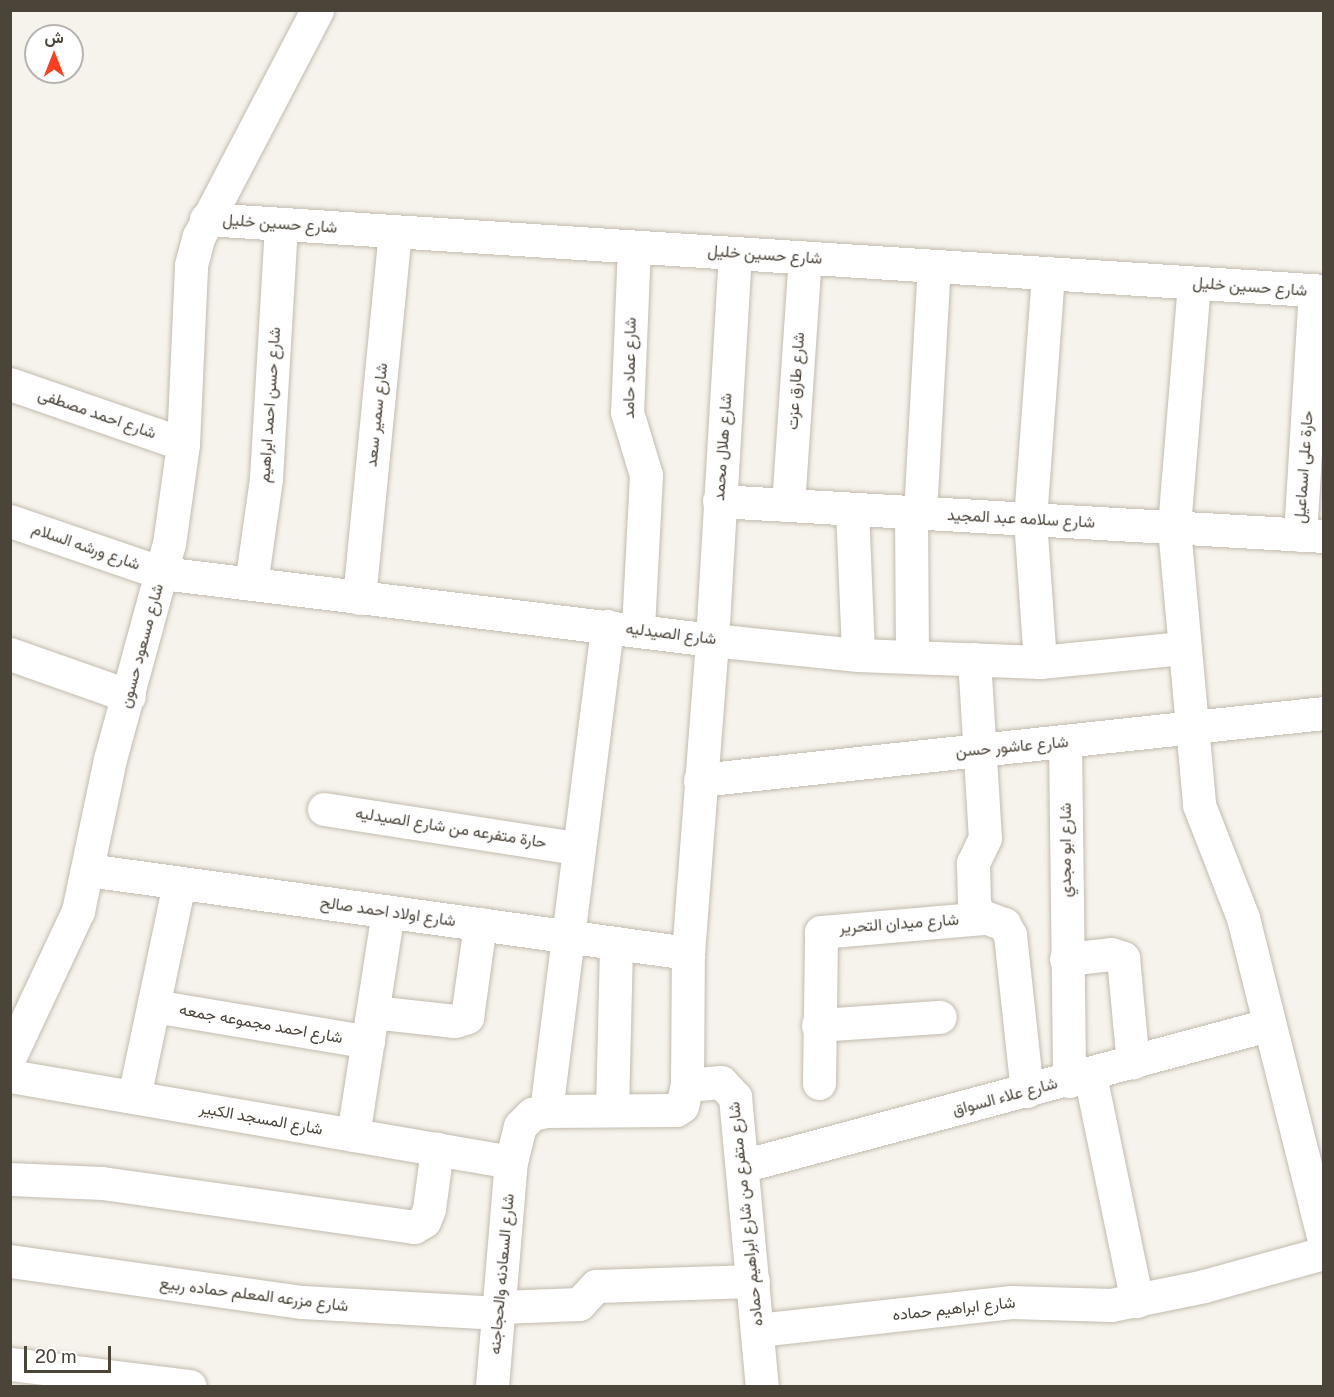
<!DOCTYPE html>
<html>
<head>
<meta charset="utf-8">
<style>
  body { margin:0 }
  #map { position:relative; width:1334px; height:1397px; overflow:hidden; background:#f6f3ec; font-family:"Public Sans",Vazirmatn,sans-serif }
  div>[style] { position:absolute }
  [style*='--x'] { left:calc(var(--x)*1px); top:calc(var(--y)*1px); width:calc(var(--w)*1px); rotate:calc(var(--a)*1deg) }
  .roads { filter:drop-shadow(0 0 2px #c2bbae) drop-shadow(0 0 2px #c2bbae) }
  .minor>* { height:33px; margin:-16.5px; padding:0 16.5px; transform-origin:16.5px; border-radius:16.5px; background:#fff }
  span { translate:-50% -50%; white-space:nowrap; text-align:center; line-height:1.15; -webkit-text-stroke:4.5px #fff; paint-order:stroke }
  .street-label { font-size:16px; color:#4b4439 }
  .frame { position:absolute; inset:0; border:12px solid #4b4439; pointer-events:none }
  .north { position:absolute; left:24px; top:24px; width:60px; height:60px; box-sizing:border-box; background:#fff; border:2px solid #b7b4b0; border-radius:50%; rotate:0deg; font-size:16px; font-weight:700; line-height:24px; text-align:center; color:#4b4439 }
  .north::after { content:''; display:block; margin:auto; width:21px; height:27px; background:#fc3f1d; clip-path:polygon(50% 0,100% 100%,50% 72%,0 100%) }
  .scale { position:absolute; left:24px; top:1346px; width:87px; height:27px; box-sizing:border-box; border:3px solid #4b4439; border-top:0; padding-left:8px; font-size:18px; line-height:21px; white-space:nowrap; color:#4b4439; -webkit-text-stroke:4px #fff; paint-order:stroke }
</style>
</head>
<body>
<div id="map">
  <div class="roads">
    <div class="minor">
      <div style="--x:206;--y:219;--w:1120;--a:3.68"></div>
      <div style="--x:634;--y:247;--w:165;--a:92.4"></div>
      <div style="--x:627;--y:412;--w:66;--a:73.2"></div>
      <div style="--x:646;--y:475;--w:155;--a:93"></div>
      <div style="--x:1194;--y:283;--w:246;--a:94.7"></div>
      <div style="--x:1174;--y:528;--w:278;--a:84.8"></div>
      <div style="--x:1199;--y:805;--w:121;--a:68.7"></div>
      <div style="--x:1243;--y:918;--w:332;--a:75.9"></div>
      <div style="--x:10;--y:384;--w:183;--a:19.1"></div>
      <div style="--x:719;--y:501;--w:606;--a:3.31"></div>
      <div style="--x:788;--y:505;--w:248;--a:-86.1"></div>
      <div style="--x:852;--y:509;--w:146;--a:87.6"></div>
      <div style="--x:911;--y:512;--w:145;--a:89.6"></div>
      <div style="--x:920;--y:513;--w:247;--a:-86.8"></div>
      <div style="--x:10;--y:521;--w:161;--a:18.9"></div>
      <div style="--x:162;--y:573;--w:554;--a:6.95"></div>
      <div style="--x:712;--y:640;--w:147;--a:5.9"></div>
      <div style="--x:858;--y:655;--w:182;--a:2.2"></div>
      <div style="--x:1040;--y:662;--w:143;--a:-5.6"></div>
      <div style="--x:1300;--y:535;--w:244;--a:-86.5"></div>
      <div style="--x:251;--y:584;--w:107;--a:-81.9"></div>
      <div style="--x:266;--y:478;--w:254;--a:-86.6"></div>
      <div style="--x:359;--y:598;--w:368;--a:-84.4"></div>
      <div style="--x:10;--y:654;--w:126;--a:19.4"></div>
      <div style="--x:974;--y:659;--w:179;--a:86.5"></div>
      <div style="--x:985;--y:838;--w:28;--a:116"></div>
      <div style="--x:973;--y:863;--w:40;--a:88.6"></div>
      <div style="--x:974;--y:903;--w:13;--a:67"></div>
      <div style="--x:979;--y:915;--w:27;--a:20"></div>
      <div style="--x:1004;--y:924;--w:13;--a:61"></div>
      <div style="--x:1010;--y:935;--w:157;--a:83.8"></div>
      <div style="--x:1040;--y:662;--w:143;--a:-94"></div>
      <div style="--x:1030;--y:519;--w:247;--a:-85.8"></div>
      <div style="--x:1065;--y:741;--w:340;--a:89.3"></div>
      <div style="--x:700;--y:780;--w:628;--a:-6.13"></div>
      <div style="--x:324;--y:809;--w:256;--a:8.8"></div>
      <div style="--x:88;--y:870;--w:606;--a:7.88"></div>
      <div style="--x:1066;--y:959;--w:45;--a:-6.3"></div>
      <div style="--x:1111;--y:954;--w:13;--a:18"></div>
      <div style="--x:1123;--y:958;--w:105;--a:84.6"></div>
      <div style="--x:154;--y:1006;--w:217;--a:9.5"></div>
      <div style="--x:373;--y:1012;--w:82;--a:6.3"></div>
      <div style="--x:455;--y:1021;--w:13;--a:-18"></div>
      <div style="--x:467;--y:1017;--w:94;--a:-82"></div>
      <div style="--x:818;--y:1025;--w:122;--a:-3.8"></div>
      <div style="--x:10;--y:1056;--w:160;--a:-64.9"></div>
      <div style="--x:78;--y:911;--w:155;--a:-78.1"></div>
      <div style="--x:110;--y:759;--w:223;--a:-74.7"></div>
      <div style="--x:169;--y:544;--w:101;--a:-82"></div>
      <div style="--x:183;--y:444;--w:179;--a:-87.4"></div>
      <div style="--x:191;--y:265;--w:30;--a:-75"></div>
      <div style="--x:199;--y:236;--w:255;--a:-62.4"></div>
      <div style="--x:1090;--y:1075;--w:231;--a:78.3"></div>
      <div style="--x:10;--y:1076;--w:508;--a:9.74"></div>
      <div style="--x:819;--y:1083;--w:151;--a:-89.2"></div>
      <div style="--x:821;--y:932;--w:164;--a:-4.9"></div>
      <div style="--x:687;--y:1085;--w:34;--a:-5"></div>
      <div style="--x:721;--y:1082;--w:21;--a:47"></div>
      <div style="--x:735;--y:1097;--w:290;--a:84.7"></div>
      <div style="--x:134;--y:1097;--w:219;--a:-78.1"></div>
      <div style="--x:612;--y:1110;--w:167;--a:-88.6"></div>
      <div style="--x:546;--y:1111;--w:489;--a:-82.8"></div>
      <div style="--x:353;--y:1135;--w:226;--a:-81.1"></div>
      <div style="--x:742;--y:1166;--w:545;--a:-15.01"></div>
      <div style="--x:10;--y:1179;--w:92;--a:2.5"></div>
      <div style="--x:102;--y:1183;--w:315;--a:8"></div>
      <div style="--x:414;--y:1227;--w:12;--a:-31"></div>
      <div style="--x:424;--y:1221;--w:13;--a:-67"></div>
      <div style="--x:429;--y:1209;--w:61;--a:-82.4"></div>
      <div style="--x:10;--y:1261;--w:295;--a:8"></div>
      <div style="--x:302;--y:1302;--w:198;--a:3.2"></div>
      <div style="--x:500;--y:1307;--w:79;--a:-2.2"></div>
      <div style="--x:579;--y:1304;--w:25;--a:-47"></div>
      <div style="--x:596;--y:1286;--w:157;--a:-1.8"></div>
      <div style="--x:758;--y:1330;--w:255;--a:-6.3"></div>
      <div style="--x:1011;--y:1302;--w:100;--a:1.7"></div>
      <div style="--x:1111;--y:1305;--w:95;--a:-11.5"></div>
      <div style="--x:1204;--y:1286;--w:124;--a:-15.4"></div>
      <div style="--x:10;--y:1364;--w:181;--a:7"></div>
      <div style="--x:492;--y:1386;--w:225;--a:-85.2"></div>
      <div style="--x:511;--y:1162;--w:37;--a:-76"></div>
      <div style="--x:520;--y:1126;--w:17;--a:-45"></div>
      <div style="--x:532;--y:1114;--w:14;--a:-12"></div>
      <div style="--x:546;--y:1111;--w:130;--a:-0.4"></div>
      <div style="--x:676;--y:1110;--w:7;--a:-34"></div>
      <div style="--x:682;--y:1106;--w:22;--a:-77"></div>
      <div style="--x:687;--y:1085;--w:132;--a:-89.6"></div>
      <div style="--x:688;--y:953;--w:314;--a:-85.6"></div>
      <div style="--x:712;--y:640;--w:387;--a:-86.6"></div>
    </div>
  </div>
  <div class="street-label">
    <span style="left:280px;top:224px;rotate:4deg">شارع حسين خليل</span>
    <span style="left:765px;top:255px;rotate:4deg">شارع حسين خليل</span>
    <span style="left:1250px;top:287px;rotate:4deg">شارع حسين خليل</span>
    <span style="left:630px;top:368px;rotate:-89deg">شارع عماد حامد</span>
    <span style="left:796px;top:381px;rotate:-86deg">شارع طارق عزت</span>
    <span style="left:270px;top:405px;rotate:-86deg">شارع حسن احمد ابراهيم</span>
    <span style="left:97px;top:414px;rotate:19deg">شارع احمد مصطفى</span>
    <span style="left:377px;top:415px;rotate:-84deg">شارع سمير سعد</span>
    <span style="left:723px;top:447px;rotate:-86deg">شارع هلال محمد</span>
    <span style="left:1304px;top:467px;rotate:-86deg">حارة على اسماعيل</span>
    <span style="left:1021px;top:519px;rotate:3deg">شارع سلامه عبد المجيد</span>
    <span style="left:86px;top:547px;rotate:19deg">شارع ورشه السلام</span>
    <span style="left:671px;top:634px;rotate:7deg">شارع الصيدليه</span>
    <span style="left:142px;top:646px;rotate:-75deg">شارع مسعود حسون</span>
    <span style="left:1012px;top:747px;rotate:-5deg">شارع عاشور حسن</span>
    <span style="left:451px;top:828px;rotate:9deg">حارة متفرعه من شارع الصيدليه</span>
    <span style="left:1066px;top:850px;rotate:-90deg">شارع ابو مجدي</span>
    <span style="left:388px;top:912px;rotate:8deg">شارع اولاد احمد صالح</span>
    <span style="left:899px;top:924px;rotate:-4deg">شارع ميدان التحرير</span>
    <span style="left:261px;top:1024px;rotate:10deg">شارع احمد مجموعه جمعه</span>
    <span style="left:1005px;top:1097px;rotate:-15deg">شارع علاء السواق</span>
    <span style="left:261px;top:1119px;rotate:10deg">شارع المسجد الكبير</span>
    <span style="left:746px;top:1214px;rotate:-96deg">شارع متفرع من شارع ابراهيم حماده</span>
    <span style="left:502px;top:1274px;rotate:-85deg">شارع السعادنه والحجاجنه</span>
    <span style="left:254px;top:1295px;rotate:7deg">شارع مزرعه المعلم حماده ربيع</span>
    <span style="left:954px;top:1309px;rotate:-6deg">شارع ابراهيم حماده</span>
  </div>
  <div class="frame"></div>
  <div class="north">ش</div>
  <div class="scale">20 m</div>
</div>
</body>
</html>
